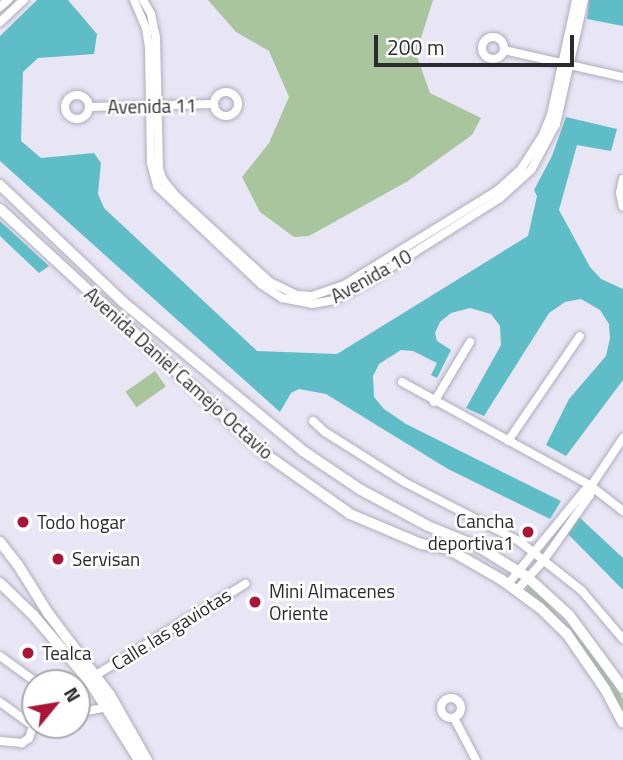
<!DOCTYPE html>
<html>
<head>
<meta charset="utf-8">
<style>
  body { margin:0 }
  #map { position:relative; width:623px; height:760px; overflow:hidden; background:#e8e5f5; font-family:"Titillium Web",sans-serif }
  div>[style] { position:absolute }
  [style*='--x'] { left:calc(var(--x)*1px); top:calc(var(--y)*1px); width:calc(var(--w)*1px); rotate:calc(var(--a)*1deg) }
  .green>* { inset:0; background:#a8c59d; transform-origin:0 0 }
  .water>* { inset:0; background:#5ebdc6 }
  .roads { filter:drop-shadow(0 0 2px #afadbc) drop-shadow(0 0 2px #afadbc) }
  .minor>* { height:8px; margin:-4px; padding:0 4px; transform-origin:4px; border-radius:4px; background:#fff }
  .minor>.ring { margin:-4px; padding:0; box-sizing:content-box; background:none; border:8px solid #fff; border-radius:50% }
  .secondary>* { height:10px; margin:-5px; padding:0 5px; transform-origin:5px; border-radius:5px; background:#fff }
  .dots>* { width:19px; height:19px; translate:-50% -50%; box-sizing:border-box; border:4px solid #fff; border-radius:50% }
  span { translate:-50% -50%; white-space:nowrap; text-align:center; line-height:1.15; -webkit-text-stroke:5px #fff; paint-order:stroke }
  .street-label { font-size:19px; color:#2b2a30 }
  .poi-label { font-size:19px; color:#2b2a30 }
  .right { translate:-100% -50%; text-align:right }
  .left { translate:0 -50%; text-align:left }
  .north { position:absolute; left:21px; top:669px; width:70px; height:70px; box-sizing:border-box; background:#fff; border:2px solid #aaaaac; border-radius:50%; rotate:60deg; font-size:19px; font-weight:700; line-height:28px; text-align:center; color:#2b2a30 }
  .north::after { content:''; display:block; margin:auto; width:24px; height:32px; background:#aa1436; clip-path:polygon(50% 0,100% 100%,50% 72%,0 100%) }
  .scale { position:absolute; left:374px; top:35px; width:200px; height:32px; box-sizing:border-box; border:4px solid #2b2a30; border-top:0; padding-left:9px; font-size:21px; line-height:24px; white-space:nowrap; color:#2b2a30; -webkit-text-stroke:5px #fff; paint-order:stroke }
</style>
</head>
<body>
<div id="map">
  <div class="green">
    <div style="clip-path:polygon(208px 0,433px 0,416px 54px,430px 93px,481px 118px,472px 135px,408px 181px,309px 236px,294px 237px,260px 212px,242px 177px,269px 143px,289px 97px,269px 51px,236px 32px)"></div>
    <div style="left:155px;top:371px;width:19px;height:36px;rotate:55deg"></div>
    <div style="clip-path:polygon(530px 585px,591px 651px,623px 699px,623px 712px,576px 642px,525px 591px)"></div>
  </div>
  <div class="water">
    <div style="clip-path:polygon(37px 0,68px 0,97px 34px,94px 54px,38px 58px,23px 72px,21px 141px,41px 158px,94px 153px,101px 163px,98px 194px,104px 208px,257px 351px,337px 354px,528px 236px,537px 196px,534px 190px,552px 156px,566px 117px,617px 129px,611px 151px,577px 145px,559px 210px,590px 267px,601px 279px,623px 289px,623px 380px,566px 456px,546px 445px,569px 399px,606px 356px,610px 338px,609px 324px,600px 310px,581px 299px,565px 302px,549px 313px,484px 416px,466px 408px,501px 345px,500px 326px,491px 314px,470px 308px,451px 313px,440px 322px,435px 333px,437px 341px,451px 350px,437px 378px,431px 375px,437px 363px,413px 351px,401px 350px,379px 364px,373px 376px,374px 397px,384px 409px,406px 424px,561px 501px,550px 519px,448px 469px,326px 394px,299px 389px,291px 393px,280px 412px,0 161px,0 36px)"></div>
    <div style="clip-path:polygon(589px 0,623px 0,623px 26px,587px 19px)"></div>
    <div style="clip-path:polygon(0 221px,49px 266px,39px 273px,0 236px)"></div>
    <div style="clip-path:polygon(579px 517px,623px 558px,623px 590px,568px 534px)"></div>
  </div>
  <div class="roads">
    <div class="minor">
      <div style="--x:134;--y:0;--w:30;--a:67"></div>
      <div style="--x:146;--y:28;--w:20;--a:81"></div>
      <div style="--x:149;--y:48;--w:115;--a:89"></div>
      <div style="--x:151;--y:163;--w:24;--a:75"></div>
      <div style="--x:157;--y:186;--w:144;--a:43.3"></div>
      <div style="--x:262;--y:285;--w:24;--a:33"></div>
      <div style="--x:282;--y:298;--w:31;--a:11"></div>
      <div style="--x:312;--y:304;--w:23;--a:-10"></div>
      <div style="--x:335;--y:300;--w:35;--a:-29"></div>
      <div style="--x:366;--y:283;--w:159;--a:-32.4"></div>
      <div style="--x:500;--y:198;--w:42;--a:-42.1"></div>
      <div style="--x:531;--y:170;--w:52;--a:-61.5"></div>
      <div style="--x:556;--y:124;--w:127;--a:-77.3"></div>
      <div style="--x:143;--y:0;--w:16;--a:60"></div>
      <div style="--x:151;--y:14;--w:24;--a:78"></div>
      <div style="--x:156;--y:37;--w:132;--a:88.7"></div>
      <div style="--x:159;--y:169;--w:12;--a:70"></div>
      <div style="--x:163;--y:180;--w:21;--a:51"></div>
      <div style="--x:176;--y:196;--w:127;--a:42.5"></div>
      <div style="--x:270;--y:282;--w:30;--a:26"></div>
      <div style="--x:297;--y:295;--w:15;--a:4"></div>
      <div style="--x:312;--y:296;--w:36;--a:-19"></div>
      <div style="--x:346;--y:284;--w:179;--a:-31.7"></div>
      <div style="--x:498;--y:190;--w:31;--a:-42"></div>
      <div style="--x:521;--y:169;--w:38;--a:-57"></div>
      <div style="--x:542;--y:137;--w:24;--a:-68"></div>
      <div style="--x:551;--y:115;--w:118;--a:-77.7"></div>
      <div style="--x:0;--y:7;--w:11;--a:-41"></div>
      <div style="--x:0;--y:22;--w:33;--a:-43"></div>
      <div class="ring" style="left:482px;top:37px;width:14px;height:14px"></div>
      <div style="--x:504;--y:50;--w:122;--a:12.8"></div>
      <div class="ring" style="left:214px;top:92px;width:16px;height:16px"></div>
      <div class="ring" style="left:65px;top:95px;width:16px;height:16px"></div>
      <div style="--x:89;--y:107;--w:125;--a:-1.4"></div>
      <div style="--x:623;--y:179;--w:14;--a:102"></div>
      <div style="--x:620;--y:193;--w:14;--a:78"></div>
      <div style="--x:402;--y:382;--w:216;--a:28.8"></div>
      <div style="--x:591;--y:486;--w:41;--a:38"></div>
      <div style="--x:434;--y:402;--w:70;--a:-59"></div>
      <div style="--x:313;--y:421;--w:16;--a:43"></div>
      <div style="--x:325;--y:432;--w:93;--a:32.3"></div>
      <div style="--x:404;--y:482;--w:129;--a:27.2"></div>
      <div style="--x:519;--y:541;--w:80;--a:38.4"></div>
      <div style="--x:582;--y:591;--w:63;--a:49.5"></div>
      <div style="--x:508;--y:441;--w:127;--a:-55.6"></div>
      <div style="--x:508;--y:584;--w:120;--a:-50.7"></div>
      <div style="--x:584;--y:491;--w:9;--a:-36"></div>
      <div style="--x:591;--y:486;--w:58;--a:-56.3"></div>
      <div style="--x:517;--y:590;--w:40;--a:-48"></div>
      <div style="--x:544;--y:560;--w:80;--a:-54.7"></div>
      <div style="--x:590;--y:495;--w:9;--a:-84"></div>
      <div style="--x:0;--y:656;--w:46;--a:36.1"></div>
      <div style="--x:96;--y:675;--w:175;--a:-31.4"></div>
      <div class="ring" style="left:441px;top:698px;width:12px;height:12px"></div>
      <div style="--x:0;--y:702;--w:41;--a:36"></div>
      <div style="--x:33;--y:726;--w:13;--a:108"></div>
      <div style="--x:29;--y:738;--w:9;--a:144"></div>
      <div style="--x:22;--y:743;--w:22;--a:-175"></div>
      <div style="--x:77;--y:713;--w:32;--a:-11"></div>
      <div style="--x:454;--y:718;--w:47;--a:62.4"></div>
    </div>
    <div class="secondary">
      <div style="--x:0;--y:185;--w:170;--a:43.6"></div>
      <div style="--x:123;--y:302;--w:234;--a:39.6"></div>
      <div style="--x:303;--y:451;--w:70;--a:33.9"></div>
      <div style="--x:361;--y:490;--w:76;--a:28.2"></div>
      <div style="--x:428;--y:526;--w:55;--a:22.4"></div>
      <div style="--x:479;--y:547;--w:55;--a:31.7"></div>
      <div style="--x:526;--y:576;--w:58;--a:42.2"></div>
      <div style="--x:569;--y:615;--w:91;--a:53.5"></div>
      <div style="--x:0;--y:209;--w:359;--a:42.7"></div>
      <div style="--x:264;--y:453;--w:105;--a:35.3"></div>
      <div style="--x:350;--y:514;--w:77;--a:22.9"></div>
      <div style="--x:421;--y:544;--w:27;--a:10"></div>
      <div style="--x:448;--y:549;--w:62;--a:29.9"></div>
      <div style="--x:502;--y:580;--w:47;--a:36.4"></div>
      <div style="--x:540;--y:608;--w:37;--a:44"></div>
      <div style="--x:567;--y:634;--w:67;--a:55.4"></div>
      <div style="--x:605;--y:689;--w:38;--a:62"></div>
      <div style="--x:0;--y:542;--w:29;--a:52"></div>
      <div style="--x:18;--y:565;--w:57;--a:58"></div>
      <div style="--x:48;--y:613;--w:103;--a:52.9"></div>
      <div style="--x:110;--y:695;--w:75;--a:60.4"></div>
      <div style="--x:0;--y:583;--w:47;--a:44.1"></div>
      <div style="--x:34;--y:616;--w:87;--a:49.7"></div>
      <div style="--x:90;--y:682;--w:92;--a:57.9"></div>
    </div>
  </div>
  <div class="dots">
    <div style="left:23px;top:522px;background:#aa1436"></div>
    <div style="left:528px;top:532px;background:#aa1436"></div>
    <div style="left:58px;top:559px;background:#aa1436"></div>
    <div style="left:255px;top:602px;background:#aa1436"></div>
    <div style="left:28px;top:653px;background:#aa1436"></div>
  </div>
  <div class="street-label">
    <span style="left:152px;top:106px;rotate:-1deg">Avenida 11</span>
    <span style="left:371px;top:276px;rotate:-29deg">Avenida 10</span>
    <span style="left:179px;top:373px;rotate:42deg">Avenida Daniel Camejo Octavio</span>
    <span style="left:171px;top:629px;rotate:-32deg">Calle las gaviotas</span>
  </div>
  <div class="poi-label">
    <span class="right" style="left:514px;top:532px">Cancha<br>deportiva1</span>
    <span class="left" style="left:37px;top:522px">Todo hogar</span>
    <span class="left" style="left:72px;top:559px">Servisan</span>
    <span class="left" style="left:269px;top:602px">Mini Almacenes<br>Oriente</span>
    <span class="left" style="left:42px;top:653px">Tealca</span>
  </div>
  <div class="north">N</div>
  <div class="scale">200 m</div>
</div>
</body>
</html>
